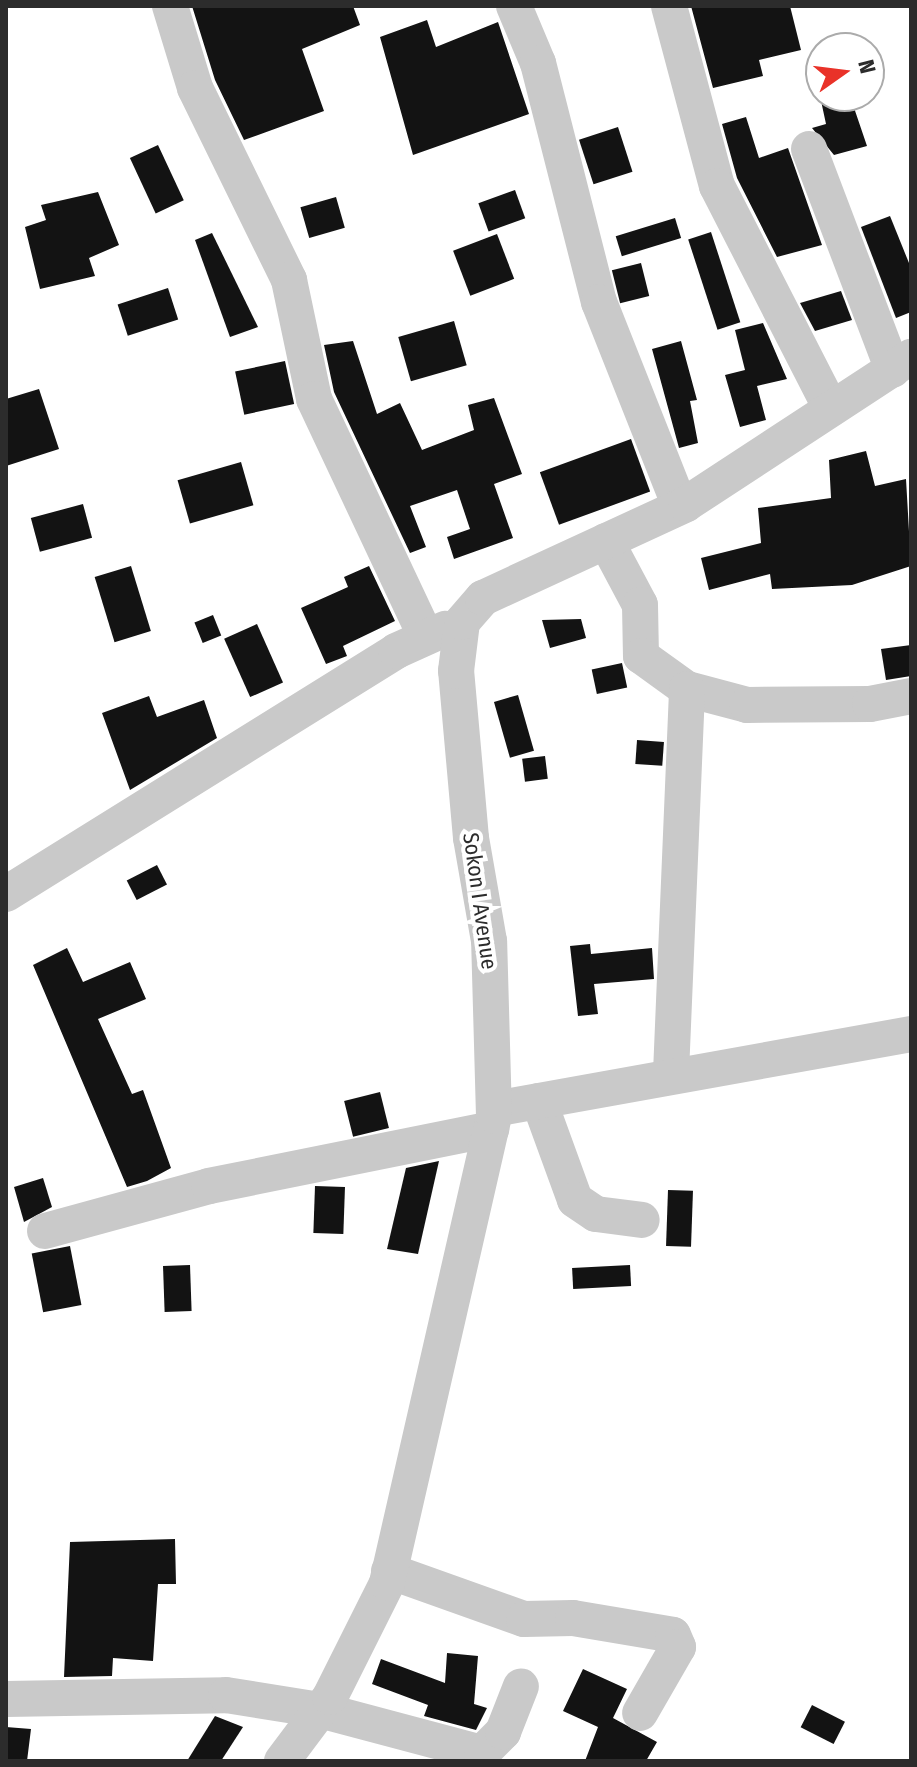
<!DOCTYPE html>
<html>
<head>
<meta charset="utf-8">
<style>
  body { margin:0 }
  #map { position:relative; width:917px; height:1767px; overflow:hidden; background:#fff; font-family:"Fira Sans Condensed",sans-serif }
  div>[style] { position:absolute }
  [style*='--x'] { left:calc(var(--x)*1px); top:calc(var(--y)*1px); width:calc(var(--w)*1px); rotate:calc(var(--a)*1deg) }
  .building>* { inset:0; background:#131313; transform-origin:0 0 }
  .minor>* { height:36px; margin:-18px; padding:0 18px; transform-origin:18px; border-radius:18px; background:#c9c9c9 }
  span { translate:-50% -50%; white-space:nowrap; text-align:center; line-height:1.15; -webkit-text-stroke:8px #fff; paint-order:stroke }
  .street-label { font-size:22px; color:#2c2c2c }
  .frame { position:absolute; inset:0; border:8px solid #2c2c2c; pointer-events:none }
  .north { position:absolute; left:805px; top:32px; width:80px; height:80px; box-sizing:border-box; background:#fff; border:2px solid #ababab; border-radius:50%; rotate:76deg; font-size:22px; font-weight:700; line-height:32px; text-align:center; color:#2c2c2c }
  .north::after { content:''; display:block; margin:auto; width:28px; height:36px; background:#e93229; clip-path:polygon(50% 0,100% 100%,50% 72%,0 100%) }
</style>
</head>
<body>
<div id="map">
  <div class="building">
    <div style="clip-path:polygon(192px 6px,353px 6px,360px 25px,302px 49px,324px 111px,244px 140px,215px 80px)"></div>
    <div style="clip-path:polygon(691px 6px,790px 6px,801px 50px,759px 60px,763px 76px,713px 88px)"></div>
    <div style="clip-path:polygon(427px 20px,436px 47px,498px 22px,529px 114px,413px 155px,380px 37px)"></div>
    <div style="clip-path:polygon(820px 96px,850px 96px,867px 146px,834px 155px,812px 128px,826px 124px)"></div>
    <div style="clip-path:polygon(746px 117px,759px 158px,788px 148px,822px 245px,777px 257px,737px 178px,722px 124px)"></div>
    <div style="left:618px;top:127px;width:47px;height:41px;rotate:72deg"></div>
    <div style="left:158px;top:145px;width:61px;height:31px;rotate:65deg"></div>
    <div style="left:515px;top:190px;width:30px;height:39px;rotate:70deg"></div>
    <div style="clip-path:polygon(98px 192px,119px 245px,89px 258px,95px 276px,40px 289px,25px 227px,46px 220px,41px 205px)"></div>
    <div style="left:336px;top:197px;width:32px;height:37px;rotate:74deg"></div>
    <div style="clip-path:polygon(890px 216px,911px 268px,911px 312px,896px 318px,861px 227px)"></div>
    <div style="left:675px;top:218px;width:21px;height:62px;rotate:73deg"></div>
    <div style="left:711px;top:232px;width:95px;height:24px;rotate:72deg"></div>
    <div style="clip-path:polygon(212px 233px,258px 327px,230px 337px,195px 240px)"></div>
    <div style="left:497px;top:234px;width:48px;height:47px;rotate:69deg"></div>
    <div style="left:641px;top:263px;width:34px;height:30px;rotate:76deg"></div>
    <div style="left:168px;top:288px;width:33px;height:53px;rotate:72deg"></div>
    <div style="clip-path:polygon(841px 291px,852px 320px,815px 331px,800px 303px)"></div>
    <div style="left:454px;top:321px;width:46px;height:58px;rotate:74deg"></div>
    <div style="clip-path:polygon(763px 323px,787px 379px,757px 386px,766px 420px,740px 427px,725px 375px,745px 370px,735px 330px)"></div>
    <div style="clip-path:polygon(353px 341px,377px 414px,400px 403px,422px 450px,474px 430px,468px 405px,494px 398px,522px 474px,494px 484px,513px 538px,454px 559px,447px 537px,470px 529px,457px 490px,410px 506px,426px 547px,410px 553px,334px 392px,324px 345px)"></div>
    <div style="clip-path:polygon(681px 341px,697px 400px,690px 401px,698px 443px,679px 448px,652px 349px)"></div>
    <div style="left:285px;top:361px;width:44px;height:51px;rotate:78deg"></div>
    <div style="clip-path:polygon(39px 389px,59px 449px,6px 466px,6px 399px)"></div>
    <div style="left:631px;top:439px;width:56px;height:97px;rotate:70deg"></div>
    <div style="clip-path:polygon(866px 451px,875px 486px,906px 479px,911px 566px,852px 585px,772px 589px,770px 574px,709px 590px,701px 558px,761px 543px,758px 508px,831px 498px,829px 460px)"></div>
    <div style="left:241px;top:462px;width:45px;height:66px;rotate:74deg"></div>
    <div style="left:83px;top:504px;width:35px;height:54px;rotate:75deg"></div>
    <div style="left:131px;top:566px;width:68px;height:38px;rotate:73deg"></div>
    <div style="clip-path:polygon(369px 566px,395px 621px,343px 646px,347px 656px,326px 664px,301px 608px,348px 587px,344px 577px)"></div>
    <div style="left:213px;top:615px;width:22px;height:20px;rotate:68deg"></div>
    <div style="clip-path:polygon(581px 619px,586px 638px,550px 648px,542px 620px)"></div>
    <div style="left:257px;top:624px;width:64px;height:36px;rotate:66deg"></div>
    <div style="clip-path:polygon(911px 645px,911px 676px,886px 680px,881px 649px)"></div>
    <div style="left:622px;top:663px;width:25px;height:31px;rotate:78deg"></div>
    <div style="left:518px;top:695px;width:58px;height:25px;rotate:74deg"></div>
    <div style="clip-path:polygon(149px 696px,157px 717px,204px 700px,217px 738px,130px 790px,102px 713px)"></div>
    <div style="left:637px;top:740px;width:27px;height:24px;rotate:4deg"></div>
    <div style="left:545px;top:756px;width:23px;height:23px;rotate:83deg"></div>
    <div style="left:157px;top:865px;width:22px;height:34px;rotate:63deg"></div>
    <div style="clip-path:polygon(590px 944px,591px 954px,652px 948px,654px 979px,594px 984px,598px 1014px,578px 1016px,570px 946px)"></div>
    <div style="clip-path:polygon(67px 948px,83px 982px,130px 962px,146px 999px,98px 1019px,132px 1094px,143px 1090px,171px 1168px,147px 1181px,127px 1187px,33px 965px)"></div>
    <div style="left:380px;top:1092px;width:37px;height:37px;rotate:76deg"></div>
    <div style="clip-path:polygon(439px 1161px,418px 1254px,387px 1249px,406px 1168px)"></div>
    <div style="clip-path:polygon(43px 1178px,52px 1207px,24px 1222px,14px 1187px)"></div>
    <div style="left:315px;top:1186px;width:30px;height:47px;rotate:2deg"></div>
    <div style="left:668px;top:1190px;width:25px;height:56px;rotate:2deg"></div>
    <div style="left:70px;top:1246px;width:60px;height:39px;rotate:79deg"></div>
    <div style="left:190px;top:1265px;width:46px;height:27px;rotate:88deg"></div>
    <div style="left:630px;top:1265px;width:21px;height:58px;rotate:87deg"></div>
    <div style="clip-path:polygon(175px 1539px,176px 1584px,158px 1584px,153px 1661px,113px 1658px,112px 1676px,64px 1677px,70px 1542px)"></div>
    <div style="clip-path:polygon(447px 1653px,478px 1656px,474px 1704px,487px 1708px,476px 1730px,424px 1716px,428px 1705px,372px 1684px,381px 1659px,445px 1683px)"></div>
    <div style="clip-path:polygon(583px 1669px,627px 1689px,613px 1718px,657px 1742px,646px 1761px,585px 1761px,598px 1727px,563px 1711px)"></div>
    <div style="left:812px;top:1705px;width:37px;height:25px;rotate:27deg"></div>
    <div style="clip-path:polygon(215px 1716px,243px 1727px,221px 1761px,187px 1761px)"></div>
    <div style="clip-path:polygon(6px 1727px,31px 1729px,27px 1761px,6px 1761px)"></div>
  </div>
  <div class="minor">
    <div style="--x:170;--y:6;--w:86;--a:73"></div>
    <div style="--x:195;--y:88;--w:214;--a:63.9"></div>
    <div style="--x:289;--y:280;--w:122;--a:78.1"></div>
    <div style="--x:314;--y:399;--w:263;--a:64.8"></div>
    <div style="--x:514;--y:6;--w:62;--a:67.2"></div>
    <div style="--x:538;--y:63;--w:247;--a:75.7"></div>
    <div style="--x:599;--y:302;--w:220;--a:68.4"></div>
    <div style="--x:669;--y:6;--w:186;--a:75.1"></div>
    <div style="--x:717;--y:186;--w:250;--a:62.9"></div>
    <div style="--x:809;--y:149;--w:236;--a:69.2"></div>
    <div style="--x:606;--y:541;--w:72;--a:62"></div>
    <div style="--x:640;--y:605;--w:51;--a:88.9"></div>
    <div style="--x:641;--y:656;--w:57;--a:35.7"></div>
    <div style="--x:687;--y:689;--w:62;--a:14.9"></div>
    <div style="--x:747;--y:705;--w:123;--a:-0.5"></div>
    <div style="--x:870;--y:704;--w:42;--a:-11"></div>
    <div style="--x:6;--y:894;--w:460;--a:-31.9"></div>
    <div style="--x:396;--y:651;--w:54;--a:-24.2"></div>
    <div style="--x:671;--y:1073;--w:384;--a:-87.6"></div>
    <div style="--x:539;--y:1101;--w:105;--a:70"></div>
    <div style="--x:575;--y:1200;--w:25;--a:34"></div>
    <div style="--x:596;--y:1214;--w:46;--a:7.4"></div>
    <div style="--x:494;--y:1109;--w:424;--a:-10.2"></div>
    <div style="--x:45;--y:1231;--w:170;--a:-15.3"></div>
    <div style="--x:209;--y:1186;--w:288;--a:-11.4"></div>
    <div style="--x:389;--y:1571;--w:143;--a:19.6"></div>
    <div style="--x:524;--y:1619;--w:49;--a:-1.2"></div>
    <div style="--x:573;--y:1618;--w:101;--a:9.6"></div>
    <div style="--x:673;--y:1635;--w:13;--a:67"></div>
    <div style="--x:678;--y:1647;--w:76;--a:119.9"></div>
    <div style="--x:6;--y:1699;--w:220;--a:-1"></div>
    <div style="--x:226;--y:1695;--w:95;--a:9.1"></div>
    <div style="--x:320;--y:1710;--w:168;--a:14.9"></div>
    <div style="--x:482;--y:1753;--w:30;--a:-45"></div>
    <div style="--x:503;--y:1732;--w:49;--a:-68.6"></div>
    <div style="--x:282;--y:1761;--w:80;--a:-53.1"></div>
    <div style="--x:330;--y:1697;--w:127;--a:-63.4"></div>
    <div style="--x:387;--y:1583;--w:479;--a:-77.1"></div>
    <div style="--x:494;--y:1116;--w:175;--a:-91.6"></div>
    <div style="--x:489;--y:941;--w:105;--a:-99.9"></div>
    <div style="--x:471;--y:838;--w:168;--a:-95.1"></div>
    <div style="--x:456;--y:671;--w:49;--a:-83"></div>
    <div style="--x:462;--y:622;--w:32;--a:-49"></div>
    <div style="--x:483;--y:598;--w:224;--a:-24.8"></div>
    <div style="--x:686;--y:504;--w:269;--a:-33.2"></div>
  </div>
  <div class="street-label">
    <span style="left:480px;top:901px;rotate:82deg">Sokon I Avenue</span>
  </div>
  <div class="frame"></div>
  <div class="north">N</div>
</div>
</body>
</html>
